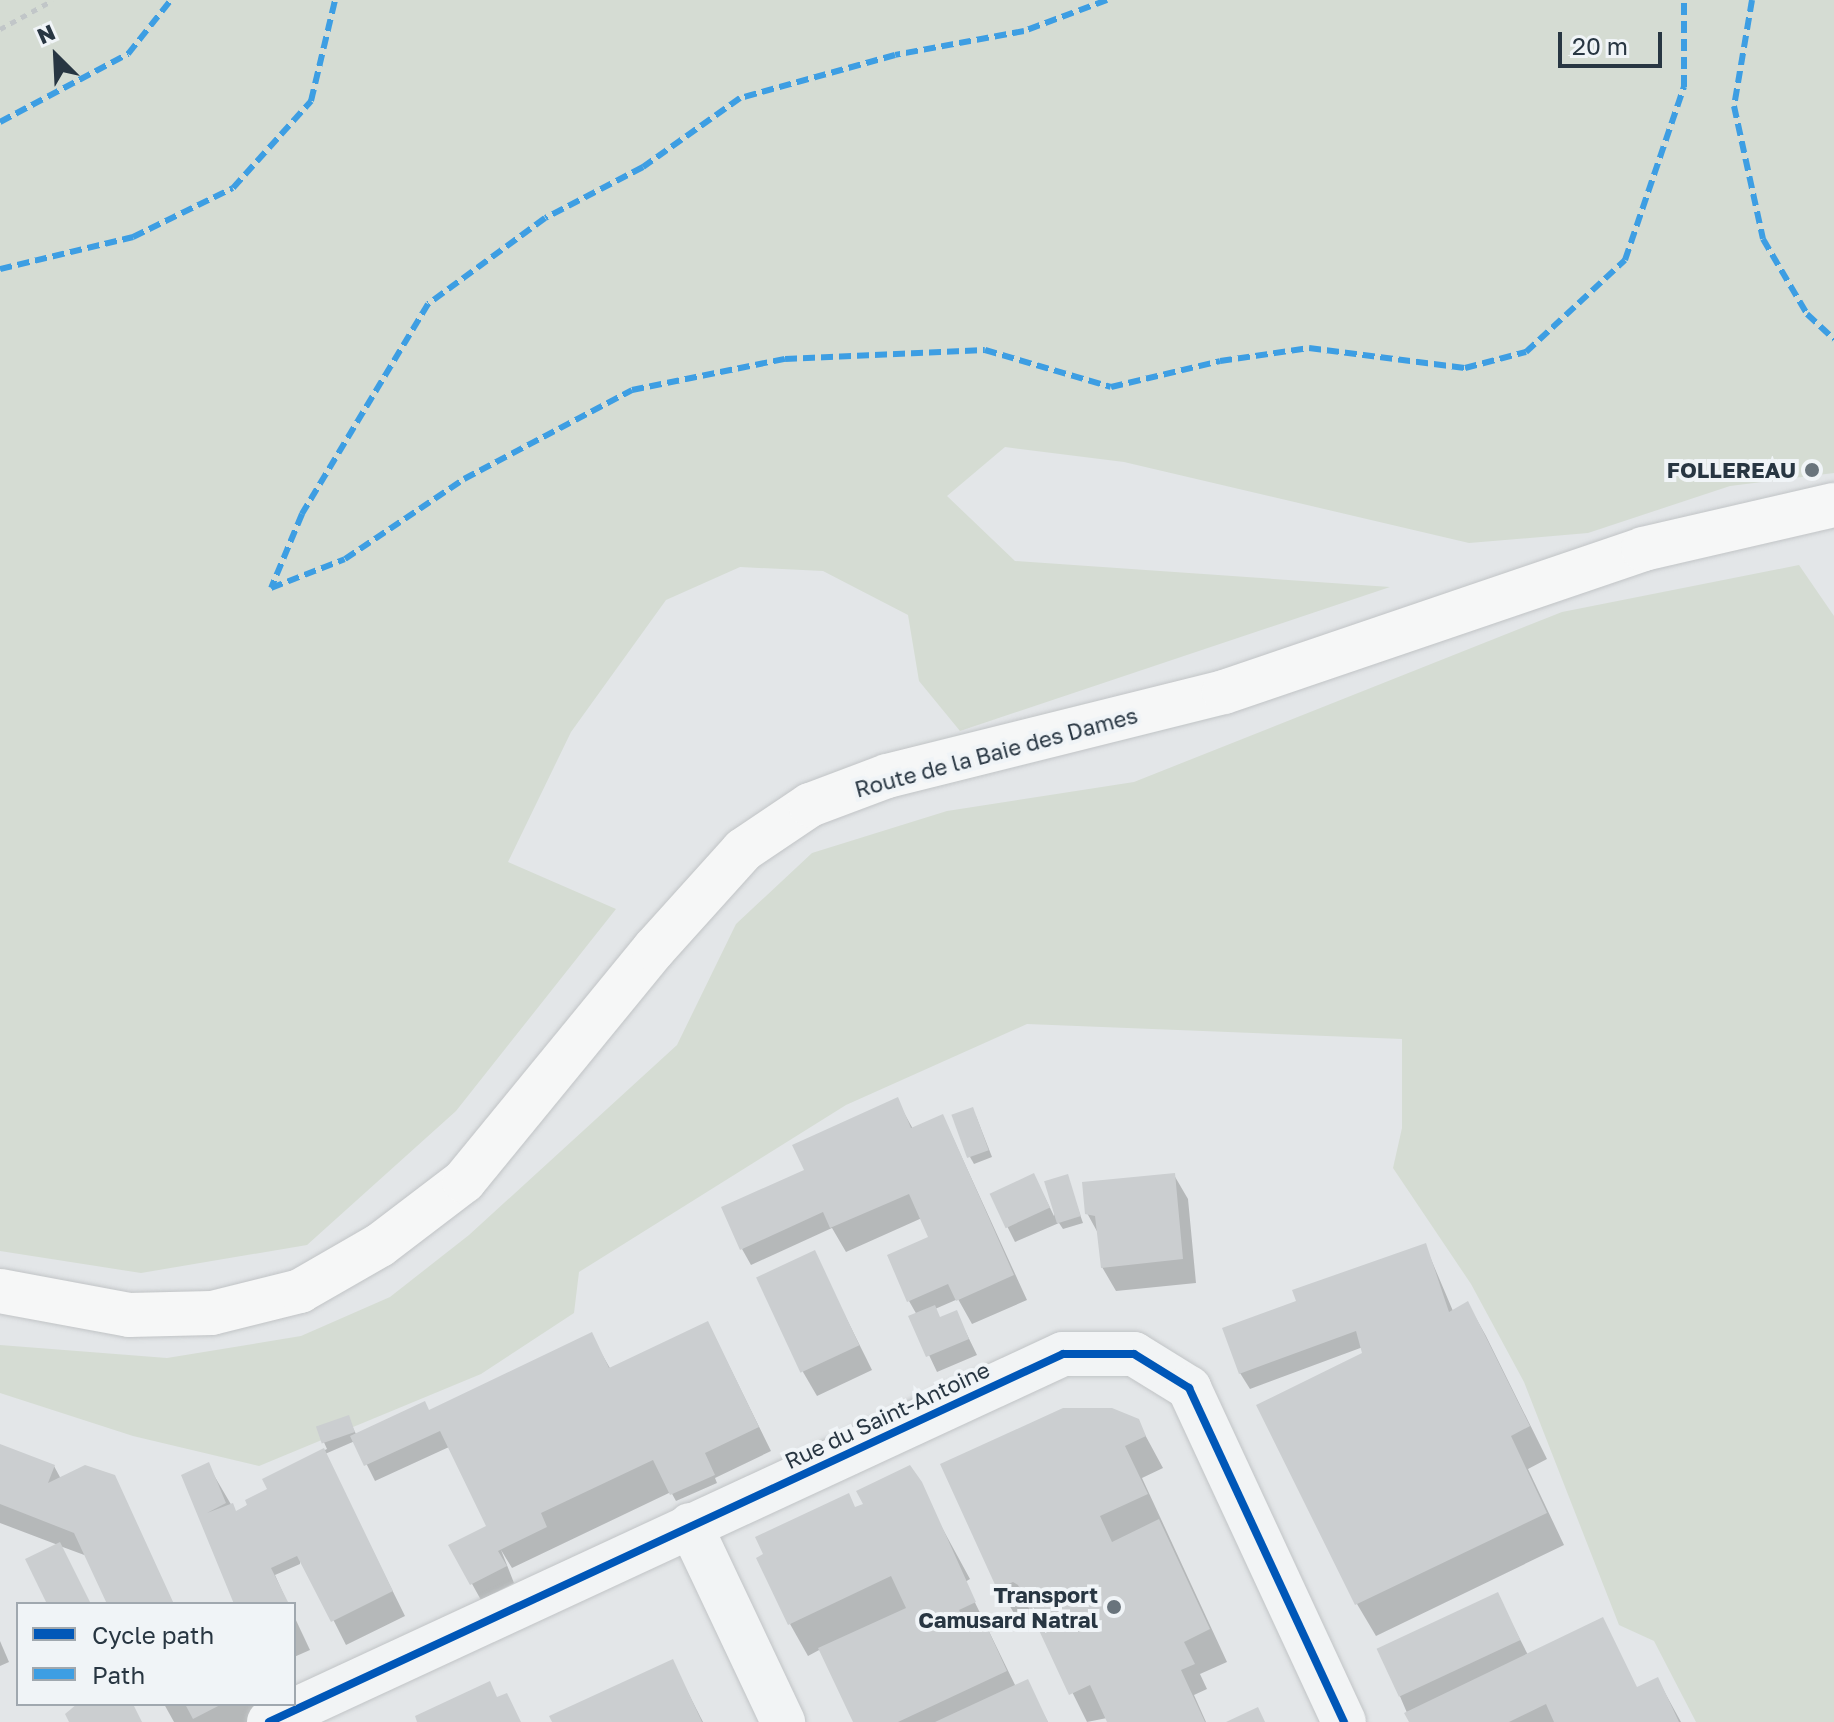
<!DOCTYPE html>
<html>
<head>
<meta charset="utf-8">
<style>
  body { margin:0 }
  #map { position:relative; width:1834px; height:1722px; overflow:hidden; background:#e3e6e8; font-family:"Golos Text",sans-serif }
  div>[style] { position:absolute }
  [style*='--x'] { left:calc(var(--x)*1px); top:calc(var(--y)*1px); width:calc(var(--w)*1px); rotate:calc(var(--a)*1deg) }
  .green>* { inset:0; background:#d5dcd3 }
  .shadow>* { inset:0; background:#0003 }
  .building>* { inset:0; background:#cbced0; transform-origin:0 0 }
  .path>* { height:5px; margin-top:-2.5px; transform-origin:0; background:repeating-linear-gradient(90deg,#c1c6c8 0 6px,transparent 0 12px) }
  .roads { filter:drop-shadow(0 0 2px #c1c4c6) drop-shadow(0 0 2px #c1c4c6) }
  .minor>* { height:44px; margin:-22px; padding:0 22px; transform-origin:22px; border-radius:22px; background:#f2f4f5 }
  .major>* { height:44px; margin:-22px; padding:0 22px; transform-origin:22px; border-radius:22px; background:#f6f7f7 }
  .quiet>* { height:6px; margin-top:-3px; transform-origin:0; background:repeating-linear-gradient(90deg,#3d9ee3 0 12px,transparent 0 18px) }
  .cycleway>* { height:8px; margin:-4px; padding:0 4px; transform-origin:4px; border-radius:4px; background:#0057b8 }
  .dots>* { width:22px; height:22px; translate:-50% -50%; box-sizing:border-box; border:4px solid #f0f4f7; border-radius:50% }
  span { translate:-50% -50%; white-space:nowrap; text-align:center; line-height:1.15; -webkit-text-stroke:8px #f0f4f7; paint-order:stroke }
  .poi-label { font-size:22px; color:#283642; font-weight:700 }
  .right { translate:-100% -50%; text-align:right }
  .street-label { font-size:22px; color:#283642 }
  .legend { position:absolute; left:16px; top:1602px; width:280px; height:104px; box-sizing:border-box; background:#f0f4f7; border:2px solid #a0a8af; margin:0; padding:10px 14px; list-style:none; font-size:24px; color:#283642 }
  .legend li { display:flex; align-items:center; gap:16px; height:40px }
  .legend b { width:40px; border:2px solid #a0a8af }
  .north { position:absolute; left:16px; top:16px; width:80px; height:80px; -webkit-text-stroke:6px #f0f4f7; paint-order:stroke; rotate:336deg; font-size:22px; font-weight:700; line-height:32px; text-align:center; color:#283642 }
  .north::after { content:''; display:block; margin:auto; width:28px; height:36px; background:#283642; clip-path:polygon(50% 0,100% 100%,50% 72%,0 100%) }
  .scale { position:absolute; left:1558px; top:32px; width:104px; height:36px; box-sizing:border-box; border:4px solid #283642; border-top:0; padding-left:10px; font-size:24px; line-height:28px; white-space:nowrap; color:#283642; -webkit-text-stroke:6px #f0f4f7; paint-order:stroke }
</style>
</head>
<body>
<div id="map">
  <div class="green">
    <div style="clip-path:polygon(0 0,1834px 0,1834px 473px,1730px 486px,1588px 533px,1469px 543px,1124px 462px,1005px 447px,947px 496px,1015px 561px,1390px 587px,960px 731px,919px 681px,908px 615px,823px 571px,740px 567px,666px 600px,571px 732px,508px 862px,616px 909px,456px 1111px,307px 1245px,141px 1273px,0 1251px)"></div>
    <div style="clip-path:polygon(1799px 565px,1834px 616px,1834px 1722px,1696px 1722px,1654px 1641px,1619px 1625px,1524px 1382px,1471px 1284px,1393px 1168px,1402px 1128px,1402px 1039px,1027px 1024px,846px 1105px,579px 1272px,574px 1313px,481px 1374px,259px 1466px,133px 1436px,0 1393px,0 1345px,167px 1358px,301px 1336px,390px 1297px,469px 1235px,677px 1045px,736px 924px,812px 853px,947px 811px,1134px 782px,1562px 612px)"></div>
  </div>
  <div class="shadow">
    <div style="clip-path:polygon(897px 1100px,913px 1129px,943px 1116px,1027px 1300px,972px 1324px,958px 1299px,935px 1309px,940px 1319px,956px 1312px,977px 1355px,937px 1372px,911px 1317px,917px 1315px,909px 1301px,930px 1238px,922px 1218px,846px 1252px,832px 1228px,751px 1265px,742px 1249px,803px 1173px)"></div>
    <div style="clip-path:polygon(976px 1116px,992px 1157px,974px 1164px,970px 1157px)"></div>
    <div style="clip-path:polygon(1034px 1175px,1054px 1216px,1067px 1177px,1083px 1223px,1063px 1229px,1059px 1223px,1015px 1242px,991px 1194px)"></div>
    <div style="clip-path:polygon(1174px 1175px,1188px 1199px,1196px 1283px,1116px 1291px,1102px 1267px,1099px 1235px,1087px 1213px)"></div>
    <div style="clip-path:polygon(1425px 1245px,1453px 1311px,1468px 1304px,1486px 1336px,1547px 1459px,1528px 1469px,1564px 1545px,1376px 1636px,1357px 1604px,1363px 1347px,1250px 1389px,1240px 1373px,1298px 1302px)"></div>
    <div style="clip-path:polygon(814px 1253px,872px 1370px,817px 1396px,803px 1372px)"></div>
    <div style="clip-path:polygon(708px 1323px,771px 1451px,715px 1478px,717px 1483px,676px 1501px,671px 1492px,512px 1568px,501px 1550px,514px 1583px,481px 1600px,451px 1546px,492px 1534px,449px 1447px,375px 1481px,355px 1441px,325px 1454px,405px 1616px,346px 1645px,300px 1554px,300px 1564px,275px 1575px,288px 1604px,236px 1604px,183px 1476px,208px 1465px,236px 1513px,269px 1490px,264px 1479px,327px 1449px,318px 1429px,348px 1418px,357px 1436px,429px 1413px,591px 1335px,611px 1370px)"></div>
    <div style="clip-path:polygon(1137px 1420px,1163px 1468px,1142px 1478px,1227px 1662px,1200px 1674px,1207px 1689px,1194px 1695px,1206px 1722px,1109px 1722px,1107px 1718px,1087px 1722px,1033px 1613px,1018px 1620px,999px 1588px,942px 1465px)"></div>
    <div style="clip-path:polygon(0 1446px,54px 1466px,61px 1479px,114px 1477px,172px 1604px,110px 1604px,87px 1556px,60px 1546px,90px 1604px,49px 1604px,58px 1545px,0 1523px)"></div>
    <div style="clip-path:polygon(927px 1500px,970px 1579px,965px 1582px,1016px 1687px,1027px 1682px,1048px 1722px,855px 1722px,821px 1649px,808px 1656px,790px 1624px,856px 1509px)"></div>
    <div style="clip-path:polygon(1497px 1594px,1528px 1655px,1638px 1689px,1658px 1680px,1681px 1722px,1411px 1722px,1380px 1650px)"></div>
    <div style="clip-path:polygon(294px 1616px,310px 1650px,294px 1657px)"></div>
    <div style="clip-path:polygon(0 1641px,9px 1662px,0 1666px)"></div>
    <div style="clip-path:polygon(672px 1661px,703px 1722px,554px 1722px)"></div>
    <div style="clip-path:polygon(164px 1704px,283px 1704px,248px 1722px,174px 1722px)"></div>
  </div>
  <div class="building">
    <div style="clip-path:polygon(898px 1097px,911px 1128px,943px 1114px,1014px 1275px,956px 1301px,948px 1284px,907px 1302px,887px 1255px,928px 1237px,909px 1194px,830px 1228px,823px 1212px,740px 1250px,721px 1207px,804px 1170px,792px 1145px)"></div>
    <div style="left:973px;top:1107px;width:46px;height:23px;rotate:70deg"></div>
    <div style="left:1034px;top:1173px;width:38px;height:49px;rotate:65deg"></div>
    <div style="clip-path:polygon(1175px 1173px,1183px 1259px,1101px 1268px,1095px 1216px,1085px 1214px,1082px 1182px)"></div>
    <div style="left:1068px;top:1174px;width:44px;height:25px;rotate:73deg"></div>
    <div style="clip-path:polygon(1426px 1243px,1449px 1312px,1468px 1301px,1530px 1426px,1511px 1436px,1547px 1513px,1355px 1605px,1256px 1405px,1362px 1353px,1356px 1331px,1239px 1374px,1222px 1328px,1296px 1301px,1292px 1290px)"></div>
    <div style="left:815px;top:1250px;width:105px;height:65px;rotate:65deg"></div>
    <div style="clip-path:polygon(935px 1305px,940px 1317px,957px 1310px,969px 1339px,926px 1357px,908px 1316px)"></div>
    <div style="clip-path:polygon(708px 1321px,759px 1427px,705px 1453px,715px 1475px,670px 1495px,653px 1460px,541px 1513px,547px 1527px,498px 1551px,507px 1566px,470px 1585px,448px 1545px,486px 1526px,440px 1431px,364px 1466px,350px 1436px,425px 1401px,429px 1410px,592px 1332px,609px 1368px)"></div>
    <div style="clip-path:polygon(1063px 1408px,1112px 1408px,1139px 1419px,1146px 1436px,1125px 1446px,1148px 1494px,1100px 1516px,1112px 1542px,1159px 1519px,1210px 1629px,1184px 1642px,1195px 1664px,1181px 1670px,1205px 1722px,1107px 1722px,1090px 1685px,1069px 1695px,1018px 1585px,1013px 1582px,997px 1589px,940px 1464px)"></div>
    <div style="left:349px;top:1415px;width:18px;height:35px;rotate:71deg"></div>
    <div style="clip-path:polygon(0 1444px,55px 1465px,48px 1483px,85px 1465px,115px 1475px,174px 1604px,107px 1604px,74px 1533px,0 1504px)"></div>
    <div style="clip-path:polygon(324px 1448px,393px 1591px,331px 1622px,297px 1556px,271px 1568px,289px 1604px,234px 1604px,181px 1475px,209px 1462px,226px 1503px,207px 1513px,233px 1503px,236px 1511px,247px 1505px,245px 1500px,267px 1489px,262px 1479px)"></div>
    <div style="clip-path:polygon(910px 1465px,922px 1482px,976px 1602px,959px 1610px,965px 1622px,981px 1614px,1007px 1671px,898px 1722px,853px 1722px,818px 1648px,906px 1608px,891px 1576px,788px 1625px,756px 1558px,763px 1554px,755px 1537px,849px 1493px,855px 1507px,863px 1504px,856px 1491px)"></div>
    <div style="clip-path:polygon(60px 1542px,91px 1604px,47px 1604px,25px 1559px)"></div>
    <div style="left:1498px;top:1592px;width:53px;height:134px;rotate:65deg"></div>
    <div style="clip-path:polygon(1603px 1617px,1637px 1687px,1658px 1677px,1679px 1722px,1554px 1722px,1546px 1704px,1509px 1722px,1409px 1722px,1404px 1713px)"></div>
    <div style="clip-path:polygon(673px 1659px,702px 1722px,552px 1722px,549px 1716px)"></div>
    <div style="clip-path:polygon(1028px 1679px,1048px 1722px,935px 1722px)"></div>
    <div style="clip-path:polygon(490px 1681px,497px 1697px,507px 1693px,521px 1722px,417px 1722px,415px 1716px)"></div>
    <div style="clip-path:polygon(77px 1704px,133px 1704px,142px 1722px,69px 1722px,65px 1714px)"></div>
    <div style="clip-path:polygon(185px 1704px,222px 1704px,193px 1719px)"></div>
    <div style="clip-path:polygon(1258px 1707px,1265px 1722px,1226px 1722px)"></div>
  </div>
  <div class="path">
    <div style="--x:0;--y:29;--w:60;--a:-28.7"></div>
  </div>
  <div class="roads">
    <div class="minor">
      <div style="--x:690;--y:1525;--w:218;--a:64.7"></div>
      <div style="--x:269;--y:1722;--w:875;--a:-24.87"></div>
      <div style="--x:1063;--y:1354;--w:71;--a:0"></div>
      <div style="--x:1134;--y:1354;--w:65;--a:31.7"></div>
      <div style="--x:1189;--y:1388;--w:368;--a:65.1"></div>
    </div>
    <div class="major">
      <div style="--x:0;--y:1291;--w:131;--a:10.5"></div>
      <div style="--x:129;--y:1315;--w:83;--a:-1.4"></div>
      <div style="--x:212;--y:1313;--w:91;--a:-14"></div>
      <div style="--x:300;--y:1291;--w:92;--a:-29.9"></div>
      <div style="--x:380;--y:1245;--w:106;--a:-37.3"></div>
      <div style="--x:464;--y:1181;--w:300;--a:-50.7"></div>
      <div style="--x:654;--y:949;--w:133;--a:-48"></div>
      <div style="--x:743;--y:850;--w:81;--a:-33.9"></div>
      <div style="--x:810;--y:805;--w:82;--a:-20.6"></div>
      <div style="--x:887;--y:776;--w:347;--a:-14"></div>
      <div style="--x:1224;--y:692;--w:443;--a:-18.8"></div>
      <div style="--x:1643;--y:549;--w:196;--a:-13"></div>
    </div>
  </div>
  <div class="quiet">
    <div style="--x:1107;--y:0;--w:89;--a:159.5"></div>
    <div style="--x:1024;--y:31;--w:131;--a:169.5"></div>
    <div style="--x:895;--y:55;--w:161;--a:164.5"></div>
    <div style="--x:740;--y:98;--w:119;--a:144.6"></div>
    <div style="--x:643;--y:167;--w:110;--a:152.5"></div>
    <div style="--x:545;--y:218;--w:145;--a:143.7"></div>
    <div style="--x:428;--y:304;--w:245;--a:121"></div>
    <div style="--x:302;--y:514;--w:80;--a:112.7"></div>
    <div style="--x:271;--y:588;--w:79;--a:-21.4"></div>
    <div style="--x:345;--y:559;--w:143;--a:-33.9"></div>
    <div style="--x:464;--y:479;--w:190;--a:-27.9"></div>
    <div style="--x:632;--y:390;--w:156;--a:-11.5"></div>
    <div style="--x:785;--y:359;--w:200;--a:-2.6"></div>
    <div style="--x:985;--y:350;--w:131;--a:16.4"></div>
    <div style="--x:1111;--y:387;--w:112;--a:-13.4"></div>
    <div style="--x:1220;--y:361;--w:90;--a:-8.3"></div>
    <div style="--x:1309;--y:348;--w:157;--a:7.3"></div>
    <div style="--x:1465;--y:368;--w:63;--a:-14.7"></div>
    <div style="--x:1526;--y:352;--w:135;--a:-42.9"></div>
    <div style="--x:1625;--y:260;--w:183;--a:-71.2"></div>
    <div style="--x:1684;--y:87;--w:87;--a:-90"></div>
    <div style="--x:1752;--y:0;--w:108;--a:99.6"></div>
    <div style="--x:1734;--y:106;--w:136;--a:77.7"></div>
    <div style="--x:1763;--y:239;--w:87;--a:59.6"></div>
    <div style="--x:1807;--y:314;--w:37;--a:43"></div>
    <div style="--x:0;--y:122;--w:145;--a:-28"></div>
    <div style="--x:128;--y:54;--w:69;--a:-51.5"></div>
    <div style="--x:0;--y:269;--w:137;--a:-13.5"></div>
    <div style="--x:133;--y:237;--w:111;--a:-26.1"></div>
    <div style="--x:233;--y:188;--w:117;--a:-48.1"></div>
    <div style="--x:311;--y:101;--w:104;--a:-76.6"></div>
  </div>
  <div class="cycleway">
    <div style="--x:269;--y:1722;--w:875;--a:-24.87"></div>
    <div style="--x:1063;--y:1354;--w:71;--a:0"></div>
    <div style="--x:1134;--y:1354;--w:65;--a:31.7"></div>
    <div style="--x:1189;--y:1388;--w:368;--a:65.1"></div>
  </div>
  <div class="dots">
    <div style="left:1812px;top:470px;background:#69747c"></div>
    <div style="left:1114px;top:1607px;background:#69747c"></div>
  </div>
  <div class="poi-label">
    <span class="right" style="left:1796px;top:470px">FOLLEREAU</span>
    <span class="right" style="left:1098px;top:1607px">Transport<br>Camusard Natral</span>
  </div>
  <div class="street-label">
    <span style="left:996px;top:752px;rotate:-15deg">Route de la Baie des Dames</span>
    <span style="left:887px;top:1415px;rotate:-25deg">Rue du Saint-Antoine</span>
  </div>
  <ul class="legend">
  <li><b style="height:10px;background:#0057b8"></b>Cycle path</li>
  <li><b style="height:10px;background:#3d9ee3"></b>Path</li>
  </ul>
  <div class="north">N</div>
  <div class="scale">20 m</div>
</div>
</body>
</html>
